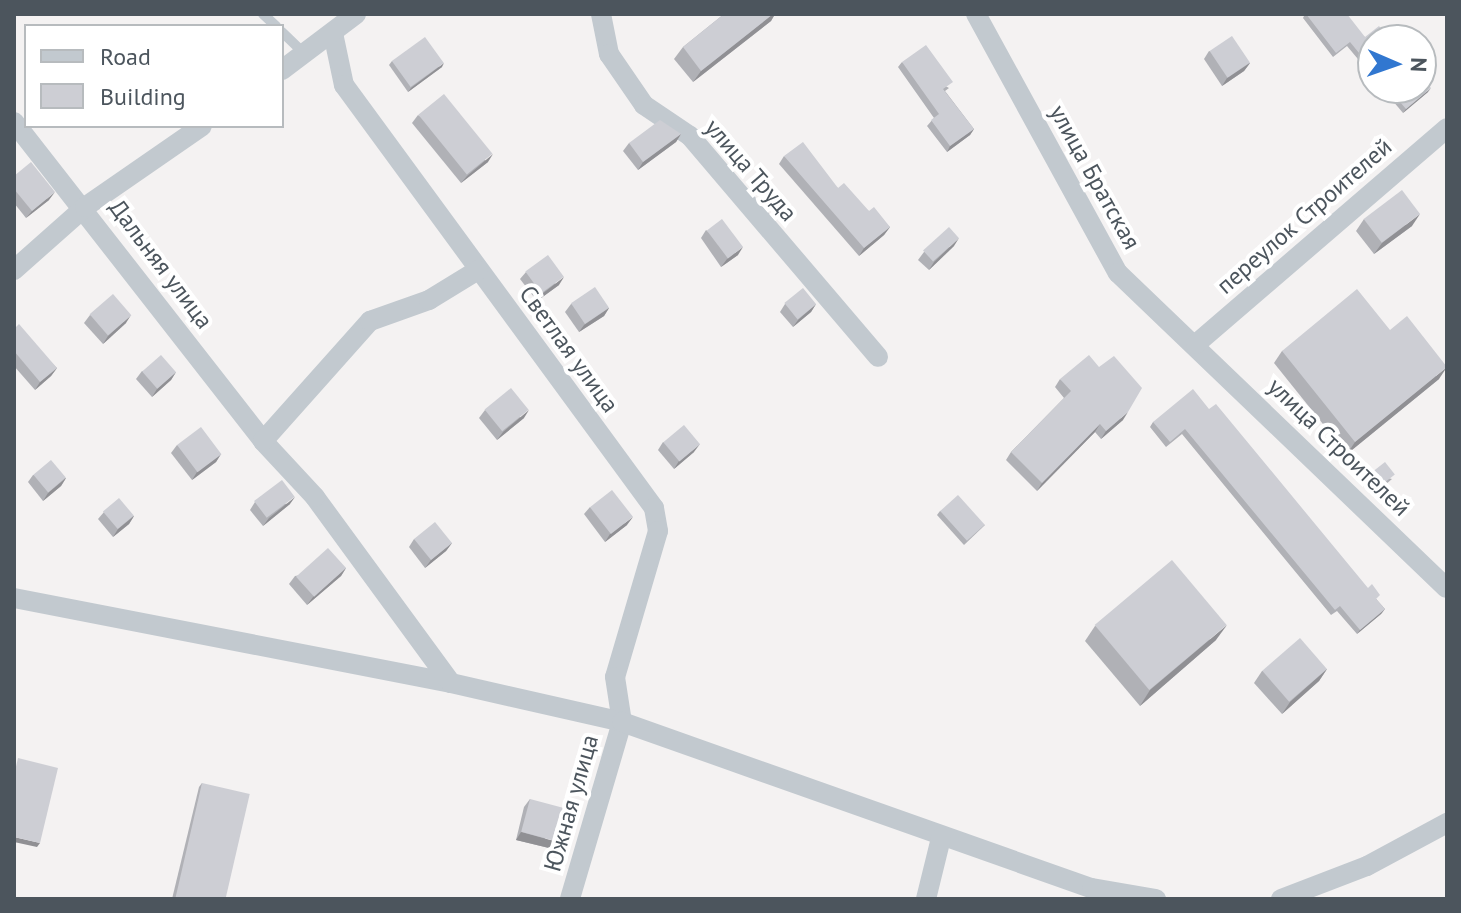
<!DOCTYPE html>
<html>
<head>
<meta charset="utf-8">
<style>
  body { margin:0 }
  #map { position:relative; width:1461px; height:913px; overflow:hidden; background:#f4f2f2; font-family:"PT Sans",sans-serif }
  div>[style] { position:absolute }
  [style*='--x'] { left:calc(var(--x)*1px); top:calc(var(--y)*1px); width:calc(var(--w)*1px); rotate:calc(var(--a)*1deg) }
  .lane>* { height:10px; margin:-5px; padding:0 5px; transform-origin:5px; border-radius:5px; background:#c2c9cf }
  .street>* { height:20px; margin:-10px; padding:0 10px; transform-origin:10px; border-radius:10px; background:#c2c9cf }
  .wall>* { inset:0; background:#b0b1b6 }
  .shaded-wall>* { inset:0; background:#909094 }
  .building>* { inset:0; background:#cdced4; transform-origin:0 0 }
  span { translate:-50% -50%; white-space:nowrap; text-align:center; line-height:1.15; -webkit-text-stroke:8px #fff; paint-order:stroke }
  .street-label { font-size:24px; color:#4c555d }
  .frame { position:absolute; inset:0; border:16px solid #4c555d; pointer-events:none }
  .legend { position:absolute; left:24px; top:24px; width:260px; height:104px; box-sizing:border-box; background:#fff; border:2px solid #b7bbbe; margin:0; padding:10px 14px; list-style:none; font-size:24px; color:#4c555d }
  .legend li { display:flex; align-items:center; gap:16px; height:40px }
  .legend b { width:40px; border:2px solid #b7bbbe }
  .north { position:absolute; left:1357px; top:24px; width:80px; height:80px; box-sizing:border-box; background:#fff; border:2px solid #b7bbbe; border-radius:50%; rotate:92deg; font-size:22px; font-weight:700; line-height:32px; text-align:center; color:#4c555d }
  .north::after { content:''; display:block; margin:auto; width:28px; height:36px; background:#3177d0; clip-path:polygon(50% 0,100% 100%,50% 72%,0 100%) }
</style>
</head>
<body>
<div id="map">
  <div class="lane">
    <div style="--x:263;--y:14;--w:18;--a:43"></div>
    <div style="--x:282;--y:32;--w:32;--a:44"></div>
  </div>
  <div class="street">
    <div style="--x:601;--y:14;--w:41;--a:78.7"></div>
    <div style="--x:609;--y:54;--w:62;--a:55.5"></div>
    <div style="--x:644;--y:105;--w:55;--a:34"></div>
    <div style="--x:690;--y:136;--w:290;--a:49.6"></div>
    <div style="--x:976;--y:14;--w:295;--a:61.3"></div>
    <div style="--x:1118;--y:273;--w:455;--a:43.8"></div>
    <div style="--x:333;--y:33;--w:53;--a:78.1"></div>
    <div style="--x:344;--y:85;--w:524;--a:53.76"></div>
    <div style="--x:654;--y:508;--w:23;--a:80"></div>
    <div style="--x:658;--y:531;--w:152;--a:106.4"></div>
    <div style="--x:615;--y:677;--w:46;--a:81.2"></div>
    <div style="--x:622;--y:722;--w:184;--a:106.4"></div>
    <div style="--x:282;--y:70;--w:93;--a:-37.1"></div>
    <div style="--x:14;--y:122;--w:405;--a:52"></div>
    <div style="--x:14;--y:270;--w:95;--a:-41.6"></div>
    <div style="--x:85;--y:207;--w:142;--a:-34.7"></div>
    <div style="--x:1196;--y:344;--w:331;--a:-40.7"></div>
    <div style="--x:14;--y:598;--w:445;--a:11"></div>
    <div style="--x:451;--y:683;--w:175;--a:12.8"></div>
    <div style="--x:622;--y:722;--w:498;--a:19.5"></div>
    <div style="--x:1092;--y:888;--w:65;--a:9.8"></div>
    <div style="--x:451;--y:683;--w:230;--a:-126.2"></div>
    <div style="--x:315;--y:497;--w:76;--a:-132.9"></div>
    <div style="--x:263;--y:441;--w:161;--a:-48.3"></div>
    <div style="--x:370;--y:321;--w:63;--a:-19.6"></div>
    <div style="--x:429;--y:300;--w:57;--a:-31.5"></div>
    <div style="--x:926;--y:899;--w:63;--a:-76.2"></div>
    <div style="--x:1281;--y:899;--w:92;--a:-21"></div>
    <div style="--x:1367;--y:866;--w:91;--a:-28.3"></div>
  </div>
  <div class="wall">
    <div style="clip-path:polygon(724px 14px,775px 14px,771px 21px,693px 82px,674px 59px,683px 47px)"></div>
    <div style="clip-path:polygon(1305px 14px,1373px 40px,1373px 77px,1347px 46px,1333px 57px,1303px 18px)"></div>
    <div style="clip-path:polygon(1209px 51px,1250px 63px,1244px 71px,1222px 86px,1204px 59px)"></div>
    <div style="clip-path:polygon(392px 61px,442px 67px,408px 92px,389px 65px)"></div>
    <div style="clip-path:polygon(902px 62px,949px 88px,945px 91px,974px 129px,970px 135px,947px 152px,927px 126px,934px 118px,898px 67px)"></div>
    <div style="clip-path:polygon(1382px 88px,1421px 88px,1428px 92px,1403px 113px)"></div>
    <div style="clip-path:polygon(418px 115px,488px 162px,461px 183px,412px 123px)"></div>
    <div style="clip-path:polygon(681px 134px,676px 142px,638px 170px,623px 151px,629px 143px)"></div>
    <div style="clip-path:polygon(784px 156px,838px 188px,890px 227px,884px 235px,859px 256px,779px 164px)"></div>
    <div style="clip-path:polygon(14px 176px,49px 200px,26px 218px,14px 203px)"></div>
    <div style="clip-path:polygon(1364px 219px,1412px 226px,1374px 254px,1356px 231px)"></div>
    <div style="clip-path:polygon(706px 230px,738px 255px,721px 267px,701px 238px)"></div>
    <div style="clip-path:polygon(954px 246px,929px 270px,918px 260px,924px 252px)"></div>
    <div style="clip-path:polygon(526px 272px,559px 285px,537px 301px,520px 279px)"></div>
    <div style="clip-path:polygon(571px 304px,609px 308px,604px 316px,579px 332px,565px 312px)"></div>
    <div style="clip-path:polygon(785px 304px,816px 304px,811px 312px,793px 327px,780px 312px)"></div>
    <div style="clip-path:polygon(90px 315px,126px 323px,103px 344px,84px 323px)"></div>
    <div style="clip-path:polygon(14px 329px,57px 368px,51px 376px,35px 390px,14px 366px)"></div>
    <div style="clip-path:polygon(1390px 330px,1439px 379px,1347px 454px,1274px 363px,1282px 351px)"></div>
    <div style="clip-path:polygon(142px 371px,176px 372px,171px 380px,152px 397px,136px 379px)"></div>
    <div style="clip-path:polygon(1060px 379px,1123px 420px,1101px 439px,1095px 432px,1037px 491px,1006px 460px,1011px 452px,1064px 398px,1055px 387px)"></div>
    <div style="clip-path:polygon(1209px 409px,1385px 609px,1381px 614px,1357px 634px,1337px 611px,1331px 615px,1182px 434px,1166px 447px,1150px 427px,1153px 422px)"></div>
    <div style="clip-path:polygon(485px 410px,524px 418px,497px 440px,479px 418px)"></div>
    <div style="clip-path:polygon(663px 442px,694px 452px,674px 469px,658px 450px)"></div>
    <div style="clip-path:polygon(177px 445px,221px 454px,216px 462px,192px 480px,171px 453px)"></div>
    <div style="clip-path:polygon(1370px 474px,1392px 479px,1378px 491px,1367px 478px)"></div>
    <div style="clip-path:polygon(33px 475px,66px 478px,61px 486px,43px 501px,28px 482px)"></div>
    <div style="clip-path:polygon(255px 502px,290px 504px,263px 526px,250px 510px)"></div>
    <div style="clip-path:polygon(590px 507px,627px 525px,605px 542px,584px 514px)"></div>
    <div style="clip-path:polygon(940px 511px,985px 525px,964px 545px,937px 515px)"></div>
    <div style="clip-path:polygon(104px 512px,134px 516px,129px 524px,113px 537px,98px 519px)"></div>
    <div style="clip-path:polygon(414px 539px,452px 543px,446px 551px,425px 568px,409px 547px)"></div>
    <div style="clip-path:polygon(346px 568px,341px 576px,307px 605px,289px 584px,295px 576px)"></div>
    <div style="clip-path:polygon(1095px 626px,1216px 640px,1140px 706px,1085px 641px)"></div>
    <div style="clip-path:polygon(1327px 669px,1319px 681px,1282px 714px,1254px 683px,1262px 671px)"></div>
    <div style="clip-path:polygon(202px 783px,225px 899px,172px 899px,199px 787px)"></div>
    <div style="clip-path:polygon(530px 799px,549px 848px,516px 840px,524px 807px)"></div>
  </div>
  <div class="shaded-wall">
    <div style="clip-path:polygon(773px 14px,775px 14px,771px 21px,693px 82px,701px 71px)"></div>
    <div style="clip-path:polygon(444px 63px,442px 67px,408px 92px,411px 88px)"></div>
    <div style="clip-path:polygon(1250px 63px,1244px 71px,1222px 86px,1227px 78px)"></div>
    <div style="clip-path:polygon(1431px 88px,1428px 92px,1403px 113px,1406px 109px)"></div>
    <div style="clip-path:polygon(974px 129px,970px 135px,947px 152px,950px 146px)"></div>
    <div style="clip-path:polygon(681px 134px,676px 142px,638px 170px,643px 162px)"></div>
    <div style="clip-path:polygon(493px 154px,488px 162px,461px 183px,467px 176px)"></div>
    <div style="clip-path:polygon(55px 192px,49px 200px,26px 218px,32px 211px)"></div>
    <div style="clip-path:polygon(1420px 214px,1412px 226px,1374px 254px,1382px 243px)"></div>
    <div style="clip-path:polygon(890px 227px,884px 235px,859px 256px,864px 248px)"></div>
    <div style="clip-path:polygon(959px 238px,954px 246px,929px 270px,934px 262px)"></div>
    <div style="clip-path:polygon(743px 247px,738px 255px,721px 267px,727px 259px)"></div>
    <div style="clip-path:polygon(564px 277px,559px 285px,537px 301px,542px 294px)"></div>
    <div style="clip-path:polygon(816px 304px,811px 312px,793px 327px,798px 320px)"></div>
    <div style="clip-path:polygon(609px 308px,604px 316px,579px 332px,584px 325px)"></div>
    <div style="clip-path:polygon(131px 315px,126px 323px,103px 344px,108px 336px)"></div>
    <div style="clip-path:polygon(1447px 367px,1439px 379px,1347px 454px,1355px 442px)"></div>
    <div style="clip-path:polygon(57px 368px,51px 376px,35px 390px,40px 382px)"></div>
    <div style="clip-path:polygon(176px 372px,171px 380px,152px 397px,157px 389px)"></div>
    <div style="clip-path:polygon(529px 410px,524px 418px,497px 440px,503px 432px)"></div>
    <div style="clip-path:polygon(1128px 412px,1123px 420px,1101px 439px,1106px 431px)"></div>
    <div style="clip-path:polygon(1100px 424px,1095px 432px,1037px 491px,1042px 483px)"></div>
    <div style="clip-path:polygon(700px 444px,694px 452px,674px 469px,679px 461px)"></div>
    <div style="clip-path:polygon(221px 454px,216px 462px,192px 480px,197px 472px)"></div>
    <div style="clip-path:polygon(66px 478px,61px 486px,43px 501px,48px 493px)"></div>
    <div style="clip-path:polygon(295px 497px,290px 504px,263px 526px,269px 518px)"></div>
    <div style="clip-path:polygon(134px 516px,129px 524px,113px 537px,118px 529px)"></div>
    <div style="clip-path:polygon(633px 517px,627px 525px,605px 542px,610px 534px)"></div>
    <div style="clip-path:polygon(452px 543px,446px 551px,425px 568px,431px 560px)"></div>
    <div style="clip-path:polygon(346px 568px,341px 576px,307px 605px,313px 597px)"></div>
    <div style="clip-path:polygon(1385px 609px,1381px 614px,1357px 634px,1360px 630px)"></div>
    <div style="clip-path:polygon(1227px 625px,1216px 640px,1140px 706px,1150px 690px)"></div>
    <div style="clip-path:polygon(1327px 669px,1319px 681px,1282px 714px,1290px 702px)"></div>
    <div style="clip-path:polygon(521px 832px,554px 841px,549px 848px,516px 840px)"></div>
    <div style="clip-path:polygon(14px 837px,40px 843px,37px 847px,14px 842px)"></div>
  </div>
  <div class="building">
    <div style="clip-path:polygon(724px 14px,773px 14px,701px 71px,683px 47px)"></div>
    <div style="clip-path:polygon(1306px 14px,1347px 14px,1365px 37px,1379px 26px,1390px 40px,1373px 40px,1373px 70px,1350px 42px,1336px 53px)"></div>
    <div style="left:1232px;top:36px;width:32px;height:27px;rotate:56deg"></div>
    <div style="left:425px;top:37px;width:32px;height:41px;rotate:54deg"></div>
    <div style="clip-path:polygon(926px 45px,953px 82px,943px 89px,974px 129px,950px 146px,931px 120px,939px 114px,902px 62px)"></div>
    <div style="clip-path:polygon(1421px 77px,1431px 88px,1406px 109px,1388px 88px,1421px 88px)"></div>
    <div style="left:444px;top:94px;width:77px;height:33px;rotate:51deg"></div>
    <div style="clip-path:polygon(660px 120px,681px 134px,643px 162px,629px 143px)"></div>
    <div style="clip-path:polygon(803px 142px,838px 188px,844px 183px,869px 211px,874px 207px,890px 227px,864px 248px,784px 156px)"></div>
    <div style="clip-path:polygon(31px 162px,55px 192px,32px 211px,14px 189px,14px 176px)"></div>
    <div style="left:1402px;top:190px;width:30px;height:48px;rotate:53deg"></div>
    <div style="left:722px;top:219px;width:35px;height:19px;rotate:53deg"></div>
    <div style="left:949px;top:227px;width:15px;height:35px;rotate:48deg"></div>
    <div style="left:548px;top:255px;width:27px;height:28px;rotate:54deg"></div>
    <div style="left:595px;top:287px;width:25px;height:29px;rotate:56deg"></div>
    <div style="left:803px;top:288px;width:21px;height:24px;rotate:51deg"></div>
    <div style="clip-path:polygon(1357px 289px,1390px 330px,1407px 316px,1447px 367px,1355px 442px,1282px 351px)"></div>
    <div style="left:113px;top:294px;width:28px;height:31px;rotate:49deg"></div>
    <div style="clip-path:polygon(19px 324px,57px 368px,40px 382px,14px 351px,14px 329px)"></div>
    <div style="left:161px;top:355px;width:23px;height:25px;rotate:49deg"></div>
    <div style="clip-path:polygon(1089px 355px,1099px 367px,1114px 356px,1142px 388px,1128px 412px,1106px 431px,1100px 424px,1042px 483px,1011px 452px,1071px 391px,1060px 379px)"></div>
    <div style="left:511px;top:388px;width:28px;height:34px;rotate:51deg"></div>
    <div style="clip-path:polygon(1193px 389px,1209px 409px,1216px 404px,1368px 588px,1372px 584px,1380px 595px,1376px 599px,1385px 609px,1360px 630px,1340px 606px,1335px 610px,1185px 429px,1170px 442px,1153px 422px)"></div>
    <div style="left:684px;top:425px;width:25px;height:27px;rotate:50deg"></div>
    <div style="left:201px;top:427px;width:34px;height:30px;rotate:53deg"></div>
    <div style="left:51px;top:460px;width:23px;height:23px;rotate:50deg"></div>
    <div style="left:1385px;top:462px;width:16px;height:19px;rotate:52deg"></div>
    <div style="left:282px;top:480px;width:21px;height:35px;rotate:53deg"></div>
    <div style="left:612px;top:490px;width:34px;height:28px;rotate:52deg"></div>
    <div style="left:958px;top:495px;width:40px;height:24px;rotate:48deg"></div>
    <div style="left:119px;top:498px;width:23px;height:21px;rotate:50deg"></div>
    <div style="left:435px;top:522px;width:27px;height:27px;rotate:51deg"></div>
    <div style="left:328px;top:548px;width:27px;height:43px;rotate:48deg"></div>
    <div style="left:1172px;top:560px;width:85px;height:101px;rotate:50deg"></div>
    <div style="left:1300px;top:638px;width:41px;height:50px;rotate:49deg"></div>
    <div style="clip-path:polygon(18px 758px,58px 768px,40px 843px,14px 837px,14px 775px)"></div>
    <div style="left:202px;top:783px;width:49px;height:119px;rotate:13deg"></div>
    <div style="left:530px;top:799px;width:34px;height:34px;rotate:15deg"></div>
  </div>
  <div class="street-label">
    <span style="left:751px;top:170px;rotate:49deg">улица Труда</span>
    <span style="left:1095px;top:177px;rotate:61deg">улица Братская</span>
    <span style="left:1304px;top:216px;rotate:-41deg">переулок Строителей</span>
    <span style="left:161px;top:264px;rotate:53deg">Дальняя улица</span>
    <span style="left:569px;top:349px;rotate:54deg">Светлая улица</span>
    <span style="left:1339px;top:447px;rotate:44deg">улица Строителей</span>
    <span style="left:571px;top:803px;rotate:-74deg">Южная улица</span>
  </div>
  <div class="frame"></div>
  <ul class="legend">
  <li><b style="height:10px;background:#c2c9cf"></b>Road</li>
  <li><b style="height:22px;background:#cdced4"></b>Building</li>
  </ul>
  <div class="north">N</div>
</div>
</body>
</html>
